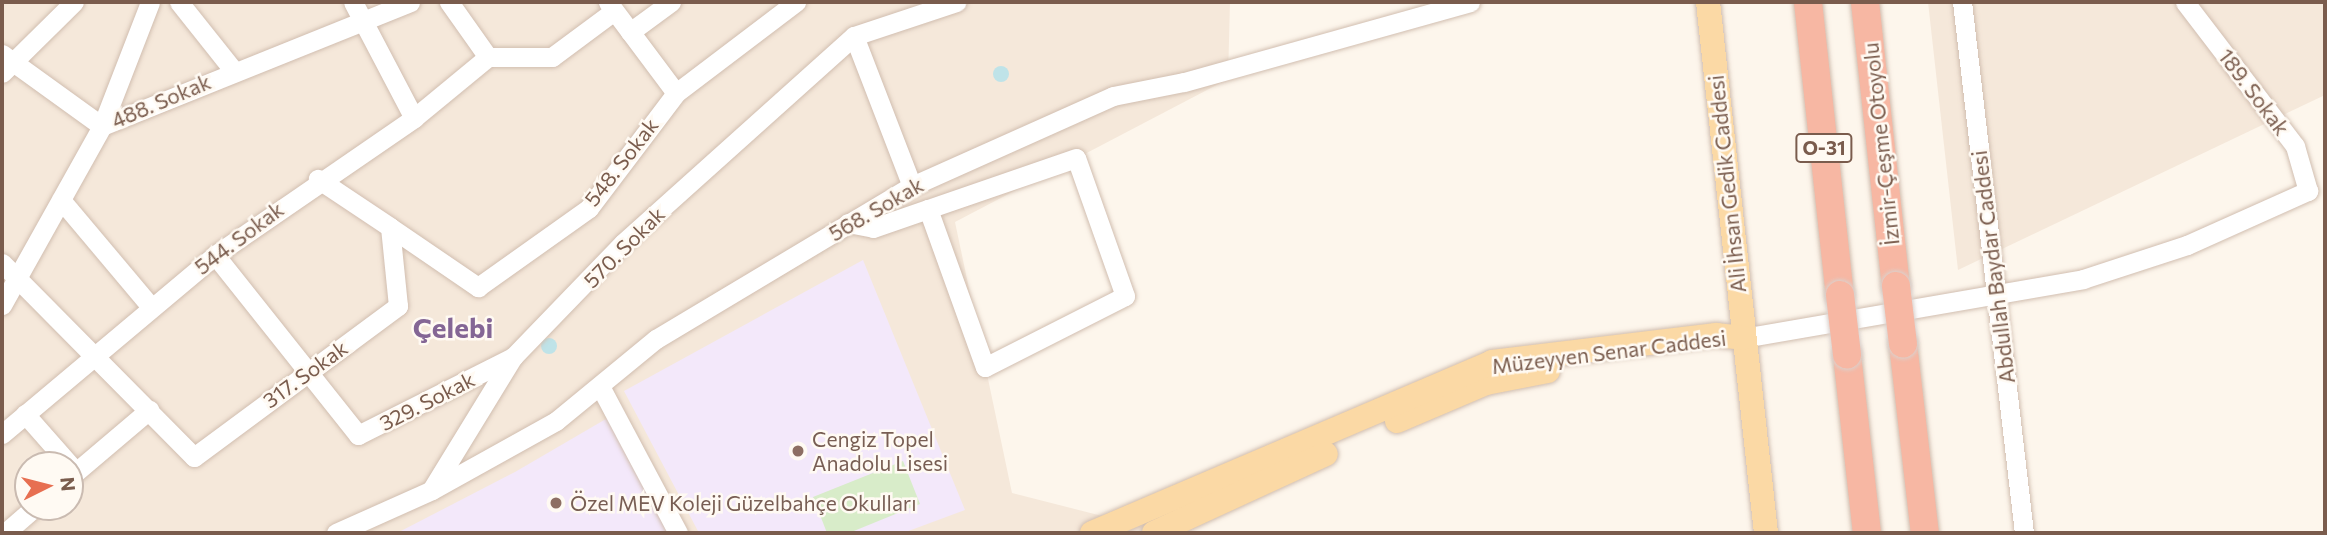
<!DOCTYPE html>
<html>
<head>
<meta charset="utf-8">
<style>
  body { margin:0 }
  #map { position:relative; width:2327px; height:535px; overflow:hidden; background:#fdf6ec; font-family:Commissioner,sans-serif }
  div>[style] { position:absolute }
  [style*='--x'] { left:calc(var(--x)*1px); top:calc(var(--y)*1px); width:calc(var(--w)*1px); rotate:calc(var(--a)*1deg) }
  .residential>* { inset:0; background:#f5e8da }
  .education>* { inset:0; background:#f3e8fa }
  .green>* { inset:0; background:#d8ecc9 }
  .water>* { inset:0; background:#bfe3e8 }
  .round { border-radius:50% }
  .roads { filter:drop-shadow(0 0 2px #d1beb0) drop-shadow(0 0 2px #d1beb0) }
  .minor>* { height:19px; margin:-9.5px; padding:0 9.5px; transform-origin:9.5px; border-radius:9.5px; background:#fff }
  .major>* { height:24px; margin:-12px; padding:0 12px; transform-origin:12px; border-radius:12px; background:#fbd9a5 }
  .highway>* { height:28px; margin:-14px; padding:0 14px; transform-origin:14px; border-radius:14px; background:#f7b7a3 }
  .bridges { filter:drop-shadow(0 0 2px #dad1cd) drop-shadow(0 0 2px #dad1cd) }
  .highway-bridge>* { height:28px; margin:-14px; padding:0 14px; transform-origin:14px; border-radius:14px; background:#f7b7a3 }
  .dots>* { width:19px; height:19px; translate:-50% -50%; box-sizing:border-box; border:4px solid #fffaf3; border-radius:50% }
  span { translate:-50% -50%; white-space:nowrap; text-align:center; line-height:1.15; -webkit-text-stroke:5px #fffaf3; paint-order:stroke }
  .shield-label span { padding:2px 5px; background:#fffaf3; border:2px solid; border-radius:5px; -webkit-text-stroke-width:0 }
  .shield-label { font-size:19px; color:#7a5c4d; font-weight:700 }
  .street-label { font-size:21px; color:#7a5c4d }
  .education-label { font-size:21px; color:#785e54 }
  .left { translate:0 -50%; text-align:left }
  .district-label { font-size:28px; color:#846695; font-weight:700 }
  .frame { position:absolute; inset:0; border:4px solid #7a5c4d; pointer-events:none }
  .north { position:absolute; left:14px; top:451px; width:70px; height:70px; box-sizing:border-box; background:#fffaf3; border:2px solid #cabbb1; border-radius:50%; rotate:84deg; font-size:19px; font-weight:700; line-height:28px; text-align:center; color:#7a5c4d }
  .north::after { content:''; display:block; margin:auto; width:24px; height:32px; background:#e76f51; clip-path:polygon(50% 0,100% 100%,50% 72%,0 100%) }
</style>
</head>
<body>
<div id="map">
  <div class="residential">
    <div style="clip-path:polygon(evenodd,2px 2px,1230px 2px,1228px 79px,955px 222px,1012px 493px,1169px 533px,2px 533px,2px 2px,28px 465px,70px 465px,70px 507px,28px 507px,28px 465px)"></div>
    <div style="clip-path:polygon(1928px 2px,2325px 2px,2325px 95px,1958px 270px)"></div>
  </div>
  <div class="education">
    <div style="clip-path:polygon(863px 260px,965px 510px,903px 533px,699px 533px,624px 391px)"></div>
    <div style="clip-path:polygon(611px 416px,671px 533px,397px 533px,515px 472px)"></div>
  </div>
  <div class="green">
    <div style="clip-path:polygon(903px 461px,920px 504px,849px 533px,827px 533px,813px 497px)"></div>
  </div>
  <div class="water">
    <div class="round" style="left:993px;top:66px;width:16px;height:16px"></div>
    <div class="round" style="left:541px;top:338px;width:16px;height:16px"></div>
  </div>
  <div class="roads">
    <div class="minor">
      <div style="--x:179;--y:2;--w:87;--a:51.5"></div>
      <div style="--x:353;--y:2;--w:131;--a:62.3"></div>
      <div style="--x:449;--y:2;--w:67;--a:54.7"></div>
      <div style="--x:1962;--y:2;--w:535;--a:83.34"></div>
      <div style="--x:630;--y:32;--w:51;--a:-36.2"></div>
      <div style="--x:854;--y:36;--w:161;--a:68.9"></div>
      <div style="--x:2;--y:54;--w:123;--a:35.8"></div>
      <div style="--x:102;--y:126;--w:133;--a:-68.8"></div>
      <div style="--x:488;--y:57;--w:64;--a:0"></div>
      <div style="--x:552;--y:57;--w:77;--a:-36.6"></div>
      <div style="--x:2;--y:73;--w:101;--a:-44.6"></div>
      <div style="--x:676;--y:93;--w:151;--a:-37.2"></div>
      <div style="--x:61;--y:200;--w:140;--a:49.9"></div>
      <div style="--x:848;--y:223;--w:25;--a:11"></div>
      <div style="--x:873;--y:228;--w:58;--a:-19.1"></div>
      <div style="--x:928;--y:209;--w:168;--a:70.2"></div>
      <div style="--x:985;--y:367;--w:157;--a:-26.9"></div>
      <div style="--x:1125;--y:296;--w:146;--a:-109.5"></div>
      <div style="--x:1076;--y:158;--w:157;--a:161"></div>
      <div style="--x:390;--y:227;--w:107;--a:34.3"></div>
      <div style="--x:478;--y:287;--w:136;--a:-35.4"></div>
      <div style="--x:589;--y:208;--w:144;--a:-52.9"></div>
      <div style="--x:676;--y:93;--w:114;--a:-126.8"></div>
      <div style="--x:215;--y:255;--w:230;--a:51.5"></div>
      <div style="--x:358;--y:435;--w:174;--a:-26.7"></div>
      <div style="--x:2;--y:263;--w:273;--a:45.3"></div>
      <div style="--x:194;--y:457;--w:254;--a:-36.5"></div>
      <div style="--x:398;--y:306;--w:79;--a:-95.8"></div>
      <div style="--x:390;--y:227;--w:87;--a:-146.3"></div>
      <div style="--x:2;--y:305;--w:205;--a:-60.8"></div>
      <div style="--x:102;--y:126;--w:332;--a:-21.9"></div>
      <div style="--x:1743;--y:338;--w:345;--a:-9.8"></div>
      <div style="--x:2083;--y:279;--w:109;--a:-18.1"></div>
      <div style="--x:2187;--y:245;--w:133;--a:-24.1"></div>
      <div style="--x:2308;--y:191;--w:47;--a:-106.1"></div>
      <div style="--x:2295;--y:146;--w:181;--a:-127.4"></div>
      <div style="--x:601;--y:388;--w:164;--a:62"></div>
      <div style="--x:25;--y:414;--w:68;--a:48.6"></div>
      <div style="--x:2;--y:434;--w:278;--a:-40"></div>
      <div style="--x:215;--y:255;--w:242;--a:-34.5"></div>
      <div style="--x:414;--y:118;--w:96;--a:-39.5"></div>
      <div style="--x:70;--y:477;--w:104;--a:-40.3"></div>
      <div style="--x:432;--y:489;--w:155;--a:-58.5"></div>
      <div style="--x:513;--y:357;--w:158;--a:-46"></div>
      <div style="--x:623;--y:243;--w:310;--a:-41.9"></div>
      <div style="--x:854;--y:36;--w:108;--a:-18.4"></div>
      <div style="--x:5;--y:533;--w:40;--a:-41"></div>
      <div style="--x:336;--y:533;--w:105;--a:-24.1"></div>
      <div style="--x:432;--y:490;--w:142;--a:-29.1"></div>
      <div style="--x:556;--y:421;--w:129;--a:-39.4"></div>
      <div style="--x:656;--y:339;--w:298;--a:-30.9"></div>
      <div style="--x:912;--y:186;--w:220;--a:-24.1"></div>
      <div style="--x:1113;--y:96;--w:72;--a:-11.2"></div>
      <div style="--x:1184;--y:82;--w:297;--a:-15.6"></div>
    </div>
    <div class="major">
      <div style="--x:1708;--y:2;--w:534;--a:83.77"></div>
      <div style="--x:1397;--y:421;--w:97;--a:-23.1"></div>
      <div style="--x:1486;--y:383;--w:63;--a:-11"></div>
      <div style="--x:1092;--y:533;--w:435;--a:-23.1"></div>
      <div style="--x:1492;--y:362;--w:226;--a:-6.9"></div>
      <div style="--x:1716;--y:335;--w:27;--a:6"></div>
      <div style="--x:1154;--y:533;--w:189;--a:-24.7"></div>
    </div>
    <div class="highway">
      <div style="--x:1808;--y:2;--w:295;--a:83.8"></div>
      <div style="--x:1865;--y:2;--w:286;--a:83.8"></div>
      <div style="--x:1903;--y:344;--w:190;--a:83.4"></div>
      <div style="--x:1847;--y:355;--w:179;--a:83.6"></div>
    </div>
  </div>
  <div class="bridges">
    <div class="highway-bridge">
      <div style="--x:1896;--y:286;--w:58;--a:83.1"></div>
      <div style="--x:1840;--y:295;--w:60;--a:83.3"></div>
    </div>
  </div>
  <div class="dots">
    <div style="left:798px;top:451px;background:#8d6e63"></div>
    <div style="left:556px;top:503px;background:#8d6e63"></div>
  </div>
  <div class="shield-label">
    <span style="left:1824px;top:148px">O-31</span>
  </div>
  <div class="street-label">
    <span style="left:2254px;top:92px;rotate:53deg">189. Sokak</span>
    <span style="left:161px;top:101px;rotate:-23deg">488. Sokak</span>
    <span style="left:1881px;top:144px;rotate:-96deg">İzmir-Çeşme Otoyolu</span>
    <span style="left:621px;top:162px;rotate:-52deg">548. Sokak</span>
    <span style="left:1727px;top:184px;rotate:-96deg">Ali İhsan Gedik Caddesi</span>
    <span style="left:876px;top:209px;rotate:-30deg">568. Sokak</span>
    <span style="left:239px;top:238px;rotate:-37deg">544. Sokak</span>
    <span style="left:624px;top:247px;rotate:-45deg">570. Sokak</span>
    <span style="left:1993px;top:267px;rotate:-97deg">Abdullah Baydar Caddesi</span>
    <span style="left:1609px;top:352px;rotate:-7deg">Müzeyyen Senar Caddesi</span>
    <span style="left:305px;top:374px;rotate:-36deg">317. Sokak</span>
    <span style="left:427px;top:401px;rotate:-27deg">329. Sokak</span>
  </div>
  <div class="education-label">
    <span class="left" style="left:812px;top:451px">Cengiz Topel<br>Anadolu Lisesi</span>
    <span class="left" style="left:570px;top:503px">Özel MEV Koleji Güzelbahçe Okulları</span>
  </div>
  <div class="district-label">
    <span style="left:453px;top:327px">Çelebi</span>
  </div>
  <div class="frame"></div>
  <div class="north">N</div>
</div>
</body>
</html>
